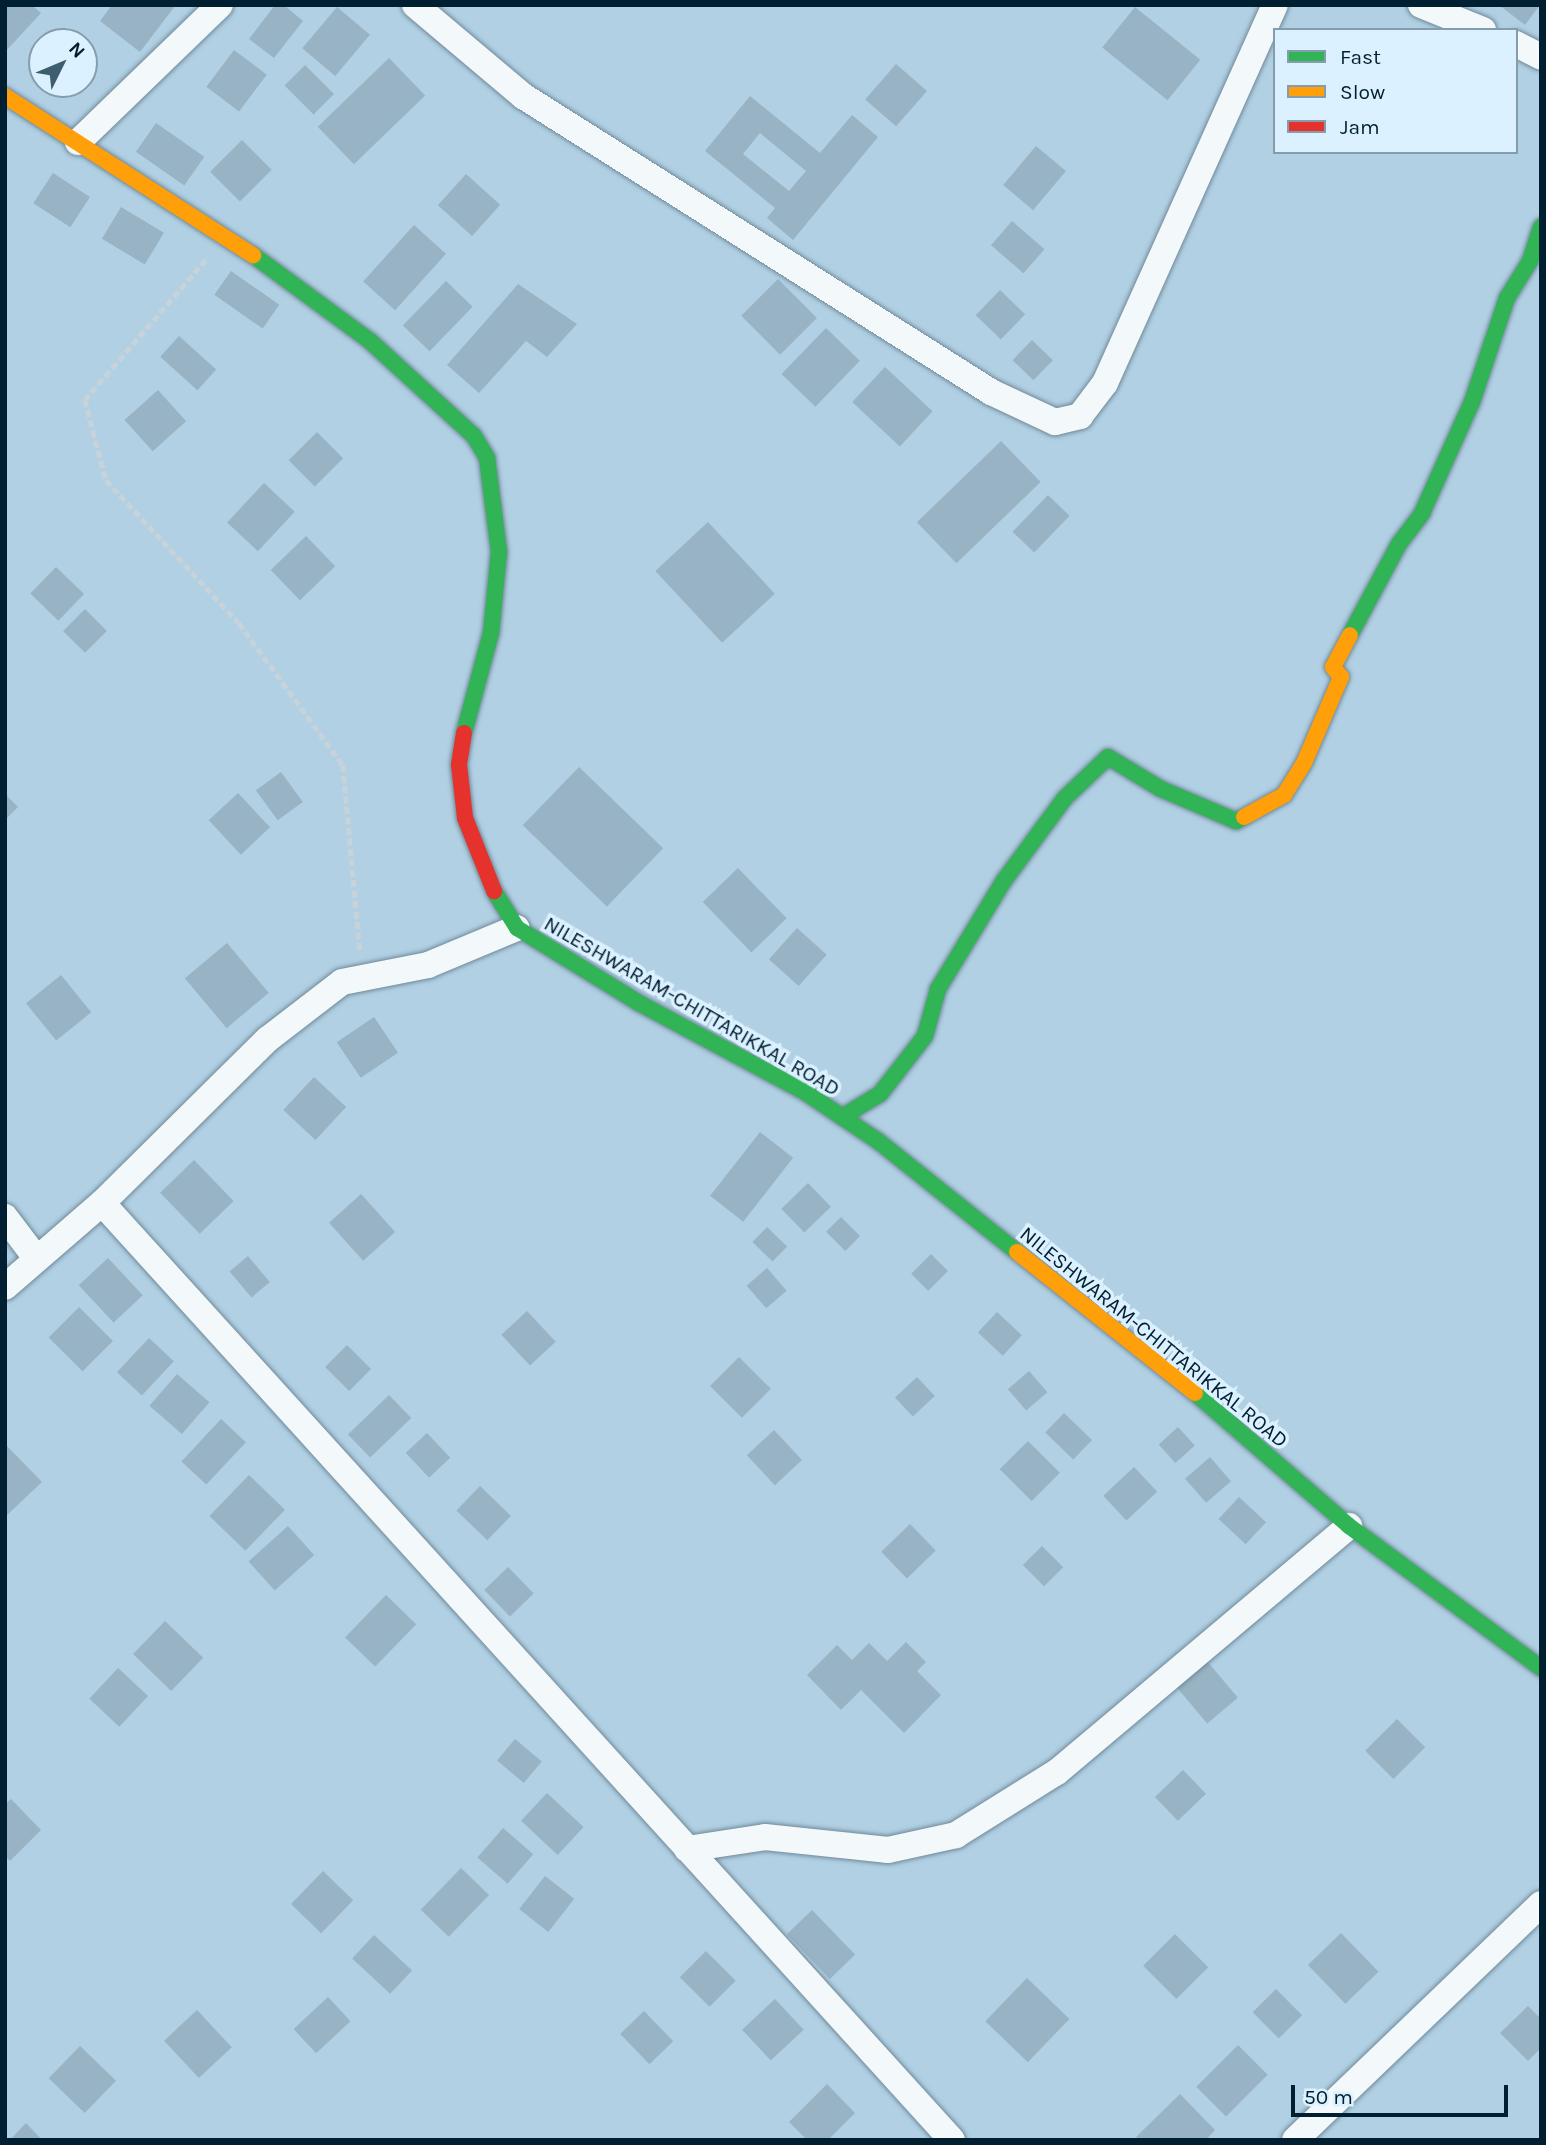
<!DOCTYPE html>
<html>
<head>
<meta charset="utf-8">
<style>
  body { margin:0 }
  #map { position:relative; width:1546px; height:2145px; overflow:hidden; background:#b1d0e4; font-family:Karla,sans-serif }
  div>[style] { position:absolute }
  [style*='--x'] { left:calc(var(--x)*1px); top:calc(var(--y)*1px); width:calc(var(--w)*1px); rotate:calc(var(--a)*1deg) }
  .building>* { inset:0; background:#98b3c4; transform-origin:0 0 }
  .path>* { height:4.5px; margin-top:-2.25px; transform-origin:0; background:repeating-linear-gradient(90deg,#c8d3d9 0 7px,transparent 0 10.5px) }
  .roads { filter:drop-shadow(0 0 2px #708998) drop-shadow(0 0 2px #708998) }
  .street>* { height:26px; margin:-13px; padding:0 13px; transform-origin:13px; border-radius:13px; background:#f3f8fb }
  .fast>* { height:16px; margin:-8px; padding:0 8px; transform-origin:8px; border-radius:8px; background:#30b455 }
  .slow>* { height:16px; margin:-8px; padding:0 8px; transform-origin:8px; border-radius:8px; background:#ff9f0a }
  .jam>* { height:16px; margin:-8px; padding:0 8px; transform-origin:8px; border-radius:8px; background:#e5322d }
  span { translate:-50% -50%; white-space:nowrap; text-align:center; line-height:1.15; -webkit-text-stroke:7px #dcf1ff; paint-order:stroke }
  .street-label { font-size:21px; color:#001f30 }
  .frame { position:absolute; inset:0; border:7px solid #001f30; pointer-events:none }
  .legend { position:absolute; left:1273px; top:28px; width:245px; height:126px; box-sizing:border-box; background:#dcf1ff; border:2px solid #849dac; margin:0; padding:9px 12px; list-style:none; font-size:21px; color:#001f30 }
  .legend li { display:flex; align-items:center; gap:14px; height:35px }
  .legend b { width:35px; border:2px solid #849dac }
  .north { position:absolute; left:28px; top:28px; width:70px; height:70px; box-sizing:border-box; background:#dcf1ff; border:2px solid #849dac; border-radius:50%; rotate:47deg; font-size:19px; font-weight:700; line-height:28px; text-align:center; color:#001f30 }
  .north::after { content:''; display:block; margin:auto; width:24px; height:32px; background:#3e5d6f; clip-path:polygon(50% 0,100% 100%,50% 72%,0 100%) }
  .scale { position:absolute; left:1291px; top:2085px; width:217px; height:32px; box-sizing:border-box; border:4px solid #001f30; border-top:0; padding-left:9px; font-size:21px; line-height:24px; white-space:nowrap; color:#001f30; -webkit-text-stroke:5px #dcf1ff; paint-order:stroke }
</style>
</head>
<body>
<div id="map">
  <div class="building">
    <div style="clip-path:polygon(5px 5px,32px 5px,41px 13px,5px 52px)"></div>
    <div style="clip-path:polygon(112px 5px,174px 5px,175px 6px,140px 52px,100px 21px)"></div>
    <div style="clip-path:polygon(275px 5px,284px 5px,303px 21px,274px 58px,249px 39px)"></div>
    <div style="clip-path:polygon(1499px 5px,1540px 5px,1525px 25px)"></div>
    <div style="left:337px;top:7px;width:43px;height:54px;rotate:40deg"></div>
    <div style="left:1135px;top:7px;width:84px;height:52px;rotate:39deg"></div>
    <div style="left:234px;top:50px;width:41px;height:46px;rotate:37deg"></div>
    <div style="left:389px;top:58px;width:52px;height:99px;rotate:46deg"></div>
    <div style="left:896px;top:64px;width:41px;height:47px;rotate:41deg"></div>
    <div style="left:305px;top:65px;width:41px;height:29px;rotate:45deg"></div>
    <div style="clip-path:polygon(evenodd,750px 96px,820px 153px,852px 115px,878px 137px,793px 240px,767px 218px,775px 208px,705px 151px,750px 96px,760px 133px,806px 171px,789px 191px,743px 154px,760px 133px)"></div>
    <div style="left:156px;top:123px;width:59px;height:35px;rotate:35deg"></div>
    <div style="left:242px;top:140px;width:42px;height:45px;rotate:45deg"></div>
    <div style="left:1036px;top:146px;width:39px;height:51px;rotate:40deg"></div>
    <div style="left:53px;top:173px;width:44px;height:36px;rotate:33deg"></div>
    <div style="left:466px;top:174px;width:46px;height:42px;rotate:42deg"></div>
    <div style="left:121px;top:207px;width:50px;height:37px;rotate:31deg"></div>
    <div style="left:1012px;top:221px;width:43px;height:32px;rotate:41deg"></div>
    <div style="left:414px;top:225px;width:43px;height:76px;rotate:42deg"></div>
    <div style="left:231px;top:271px;width:59px;height:29px;rotate:35deg"></div>
    <div style="left:778px;top:279px;width:55px;height:52px;rotate:45deg"></div>
    <div style="left:446px;top:281px;width:37px;height:62px;rotate:44deg"></div>
    <div style="clip-path:polygon(518px 284px,577px 324px,547px 357px,526px 341px,479px 393px,447px 365px)"></div>
    <div style="left:1000px;top:290px;width:35px;height:35px;rotate:44deg"></div>
    <div style="left:826px;top:328px;width:47px;height:64px;rotate:44deg"></div>
    <div style="left:179px;top:336px;width:50px;height:28px;rotate:42deg"></div>
    <div style="left:1032px;top:340px;width:29px;height:28px;rotate:44deg"></div>
    <div style="left:885px;top:367px;width:65px;height:48px;rotate:43deg"></div>
    <div style="left:158px;top:390px;width:42px;height:45px;rotate:48deg"></div>
    <div style="left:317px;top:432px;width:37px;height:40px;rotate:45deg"></div>
    <div style="left:1001px;top:441px;width:57px;height:117px;rotate:46deg"></div>
    <div style="left:264px;top:483px;width:42px;height:54px;rotate:43deg"></div>
    <div style="left:1048px;top:495px;width:30px;height:51px;rotate:44deg"></div>
    <div style="left:708px;top:522px;width:98px;height:72px;rotate:47deg"></div>
    <div style="left:306px;top:536px;width:42px;height:49px;rotate:46deg"></div>
    <div style="left:56px;top:567px;width:39px;height:37px;rotate:44deg"></div>
    <div style="left:85px;top:609px;width:31px;height:31px;rotate:45deg"></div>
    <div style="left:579px;top:767px;width:117px;height:81px;rotate:44deg"></div>
    <div style="left:281px;top:772px;width:37px;height:31px;rotate:54deg"></div>
    <div style="left:238px;top:793px;width:47px;height:40px;rotate:47deg"></div>
    <div style="clip-path:polygon(5px 794px,18px 807px,5px 820px)"></div>
    <div style="left:738px;top:868px;width:70px;height:49px;rotate:46deg"></div>
    <div style="left:797px;top:928px;width:40px;height:42px;rotate:42deg"></div>
    <div style="left:227px;top:943px;width:65px;height:55px;rotate:50deg"></div>
    <div style="left:61px;top:975px;width:48px;height:45px;rotate:51deg"></div>
    <div style="left:374px;top:1017px;width:43px;height:45px;rotate:56deg"></div>
    <div style="left:314px;top:1077px;width:44px;height:45px;rotate:43deg"></div>
    <div style="left:760px;top:1132px;width:42px;height:81px;rotate:38deg"></div>
    <div style="left:194px;top:1160px;width:57px;height:47px;rotate:46deg"></div>
    <div style="left:808px;top:1183px;width:33px;height:37px;rotate:46deg"></div>
    <div style="left:361px;top:1194px;width:51px;height:43px;rotate:48deg"></div>
    <div style="left:841px;top:1217px;width:27px;height:21px;rotate:45deg"></div>
    <div style="left:767px;top:1227px;width:28px;height:21px;rotate:44deg"></div>
    <div style="left:931px;top:1254px;width:24px;height:28px;rotate:45deg"></div>
    <div style="left:248px;top:1256px;width:34px;height:24px;rotate:50deg"></div>
    <div style="left:108px;top:1258px;width:51px;height:40px;rotate:47deg"></div>
    <div style="left:767px;top:1268px;width:30px;height:27px;rotate:49deg"></div>
    <div style="left:79px;top:1307px;width:48px;height:43px;rotate:45deg"></div>
    <div style="left:527px;top:1311px;width:42px;height:35px;rotate:47deg"></div>
    <div style="left:997px;top:1312px;width:34px;height:28px;rotate:43deg"></div>
    <div style="left:149px;top:1338px;width:34px;height:47px;rotate:43deg"></div>
    <div style="left:347px;top:1345px;width:34px;height:31px;rotate:45deg"></div>
    <div style="left:739px;top:1357px;width:45px;height:41px;rotate:45deg"></div>
    <div style="left:1029px;top:1371px;width:28px;height:28px;rotate:49deg"></div>
    <div style="left:177px;top:1374px;width:43px;height:42px;rotate:41deg"></div>
    <div style="left:917px;top:1377px;width:26px;height:30px;rotate:47deg"></div>
    <div style="left:389px;top:1395px;width:32px;height:57px;rotate:46deg"></div>
    <div style="left:1064px;top:1413px;width:39px;height:27px;rotate:44deg"></div>
    <div style="left:221px;top:1419px;width:34px;height:58px;rotate:43deg"></div>
    <div style="left:1178px;top:1427px;width:25px;height:26px;rotate:48deg"></div>
    <div style="left:774px;top:1430px;width:41px;height:37px;rotate:47deg"></div>
    <div style="left:427px;top:1433px;width:34px;height:29px;rotate:47deg"></div>
    <div style="left:1028px;top:1441px;width:45px;height:40px;rotate:45deg"></div>
    <div style="clip-path:polygon(5px 1444px,42px 1482px,5px 1517px)"></div>
    <div style="left:1210px;top:1457px;width:32px;height:33px;rotate:49deg"></div>
    <div style="left:1134px;top:1467px;width:34px;height:42px;rotate:47deg"></div>
    <div style="left:249px;top:1475px;width:50px;height:57px;rotate:44deg"></div>
    <div style="left:480px;top:1486px;width:43px;height:34px;rotate:44deg"></div>
    <div style="left:1239px;top:1497px;width:37px;height:30px;rotate:43deg"></div>
    <div style="left:910px;top:1524px;width:37px;height:40px;rotate:46deg"></div>
    <div style="left:288px;top:1526px;width:39px;height:53px;rotate:48deg"></div>
    <div style="left:1042px;top:1546px;width:30px;height:27px;rotate:45deg"></div>
    <div style="left:508px;top:1567px;width:37px;height:33px;rotate:46deg"></div>
    <div style="left:386px;top:1595px;width:42px;height:59px;rotate:44deg"></div>
    <div style="left:165px;top:1621px;width:53px;height:46px;rotate:44deg"></div>
    <div style="clip-path:polygon(906px 1642px,926px 1662px,917px 1671px,941px 1695px,904px 1733px,861px 1690px,841px 1710px,807px 1675px,837px 1645px,852px 1660px,869px 1643px,887px 1661px)"></div>
    <div style="left:1207px;top:1661px;width:48px;height:40px;rotate:50deg"></div>
    <div style="left:118px;top:1668px;width:41px;height:42px;rotate:43deg"></div>
    <div style="left:1397px;top:1719px;width:40px;height:45px;rotate:45deg"></div>
    <div style="left:515px;top:1739px;width:35px;height:28px;rotate:40deg"></div>
    <div style="left:1183px;top:1770px;width:33px;height:39px;rotate:46deg"></div>
    <div style="left:547px;top:1793px;width:50px;height:38px;rotate:43deg"></div>
    <div style="clip-path:polygon(11px 1799px,41px 1830px,10px 1861px,5px 1856px,5px 1804px)"></div>
    <div style="left:503px;top:1828px;width:40px;height:39px;rotate:41deg"></div>
    <div style="left:461px;top:1868px;width:39px;height:58px;rotate:44deg"></div>
    <div style="left:323px;top:1871px;width:42px;height:46px;rotate:44deg"></div>
    <div style="left:545px;top:1876px;width:37px;height:42px;rotate:38deg"></div>
    <div style="left:812px;top:1910px;width:62px;height:35px;rotate:46deg"></div>
    <div style="left:1341px;top:1933px;width:54px;height:46px;rotate:46deg"></div>
    <div style="left:1175px;top:1934px;width:47px;height:45px;rotate:45deg"></div>
    <div style="left:374px;top:1935px;width:52px;height:32px;rotate:43deg"></div>
    <div style="left:706px;top:1951px;width:42px;height:37px;rotate:45deg"></div>
    <div style="left:1027px;top:1978px;width:59px;height:60px;rotate:44deg"></div>
    <div style="left:1276px;top:1989px;width:37px;height:33px;rotate:45deg"></div>
    <div style="left:328px;top:1997px;width:33px;height:47px;rotate:47deg"></div>
    <div style="left:775px;top:1999px;width:42px;height:45px;rotate:47deg"></div>
    <div style="clip-path:polygon(1528px 2006px,1541px 2019px,1541px 2048px,1528px 2061px,1500px 2033px)"></div>
    <div style="left:197px;top:2010px;width:51px;height:45px;rotate:47deg"></div>
    <div style="left:644px;top:2011px;width:42px;height:33px;rotate:46deg"></div>
    <div style="left:1238px;top:2045px;width:42px;height:59px;rotate:45deg"></div>
    <div style="left:80px;top:2046px;width:50px;height:45px;rotate:44deg"></div>
    <div style="clip-path:polygon(827px 2084px,855px 2113px,828px 2140px,807px 2140px,789px 2122px)"></div>
    <div style="clip-path:polygon(1180px 2094px,1215px 2130px,1206px 2140px,1139px 2140px,1136px 2137px)"></div>
    <div style="clip-path:polygon(26px 2123px,42px 2140px,10px 2140px)"></div>
  </div>
  <div class="path">
    <div style="--x:206;--y:260;--w:185;--a:130.8"></div>
    <div style="--x:85;--y:400;--w:83;--a:75.3"></div>
    <div style="--x:106;--y:480;--w:195;--a:47.1"></div>
    <div style="--x:239;--y:623;--w:176;--a:53.8"></div>
    <div style="--x:343;--y:765;--w:187;--a:84.8"></div>
  </div>
  <div class="roads">
    <div class="street">
      <div style="--x:415;--y:5;--w:141;--a:40.1"></div>
      <div style="--x:523;--y:96;--w:554;--a:32.31"></div>
      <div style="--x:991;--y:392;--w:71;--a:25.1"></div>
      <div style="--x:1055;--y:422;--w:26;--a:-13"></div>
      <div style="--x:1080;--y:416;--w:41;--a:-52.9"></div>
      <div style="--x:1105;--y:383;--w:414;--a:-65.8"></div>
      <div style="--x:1421;--y:5;--w:67;--a:22"></div>
      <div style="--x:1516;--y:44;--w:28;--a:27"></div>
      <div style="--x:78;--y:142;--w:197;--a:-44"></div>
      <div style="--x:102;--y:1203;--w:1265;--a:47.79"></div>
      <div style="--x:5;--y:1217;--w:51;--a:52.9"></div>
      <div style="--x:5;--y:1287;--w:128;--a:-40.9"></div>
      <div style="--x:102;--y:1203;--w:233;--a:-44.7"></div>
      <div style="--x:268;--y:1039;--w:93;--a:-37.6"></div>
      <div style="--x:342;--y:982;--w:88;--a:-11.2"></div>
      <div style="--x:428;--y:965;--w:96;--a:-22.6"></div>
      <div style="--x:687;--y:1849;--w:79;--a:-8.7"></div>
      <div style="--x:765;--y:1837;--w:124;--a:6"></div>
      <div style="--x:888;--y:1850;--w:70;--a:-12.4"></div>
      <div style="--x:956;--y:1835;--w:119;--a:-32"></div>
      <div style="--x:1057;--y:1772;--w:382;--a:-40.1"></div>
      <div style="--x:1295;--y:2140;--w:341;--a:-43.8"></div>
    </div>
    <div class="fast">
      <div style="--x:253;--y:255;--w:145;--a:36.3"></div>
      <div style="--x:370;--y:341;--w:141;--a:42.4"></div>
      <div style="--x:474;--y:436;--w:26;--a:59"></div>
      <div style="--x:487;--y:458;--w:95;--a:82.7"></div>
      <div style="--x:499;--y:552;--w:81;--a:95.6"></div>
      <div style="--x:491;--y:633;--w:104;--a:105.1"></div>
      <div style="--x:1350;--y:635;--w:103;--a:-61.7"></div>
      <div style="--x:1399;--y:544;--w:39;--a:-53"></div>
      <div style="--x:1422;--y:513;--w:122;--a:-65.8"></div>
      <div style="--x:1472;--y:402;--w:110;--a:-71.4"></div>
      <div style="--x:1507;--y:298;--w:44;--a:-58.1"></div>
      <div style="--x:1530;--y:261;--w:36;--a:-72"></div>
      <div style="--x:494;--y:891;--w:44;--a:58.1"></div>
      <div style="--x:517;--y:928;--w:143;--a:31.6"></div>
      <div style="--x:639;--y:1003;--w:188;--a:28.2"></div>
      <div style="--x:805;--y:1092;--w:88;--a:33.9"></div>
      <div style="--x:878;--y:1141;--w:178;--a:38.6"></div>
      <div style="--x:842;--y:1117;--w:44;--a:-31.2"></div>
      <div style="--x:880;--y:1094;--w:73;--a:-52.2"></div>
      <div style="--x:925;--y:1036;--w:49;--a:-74.5"></div>
      <div style="--x:938;--y:989;--w:125;--a:-58.7"></div>
      <div style="--x:1003;--y:882;--w:104;--a:-53.6"></div>
      <div style="--x:1065;--y:798;--w:59;--a:-43.6"></div>
      <div style="--x:1108;--y:757;--w:62;--a:31.1"></div>
      <div style="--x:1161;--y:789;--w:82;--a:23.1"></div>
      <div style="--x:1236;--y:821;--w:9;--a:-27"></div>
      <div style="--x:1195;--y:1393;--w:203;--a:40.8"></div>
      <div style="--x:1349;--y:1526;--w:239;--a:36.5"></div>
    </div>
    <div class="slow">
      <div style="--x:5;--y:96;--w:295;--a:32.7"></div>
      <div style="--x:1244;--y:817;--w:46;--a:-28.8"></div>
      <div style="--x:1284;--y:795;--w:38;--a:-58"></div>
      <div style="--x:1304;--y:763;--w:94;--a:-66.7"></div>
      <div style="--x:1341;--y:677;--w:13;--a:-129"></div>
      <div style="--x:1333;--y:667;--w:36;--a:-62"></div>
      <div style="--x:1017;--y:1252;--w:227;--a:38.4"></div>
    </div>
    <div class="jam">
      <div style="--x:464;--y:733;--w:32;--a:99"></div>
      <div style="--x:459;--y:765;--w:53;--a:83.5"></div>
      <div style="--x:465;--y:818;--w:79;--a:68.3"></div>
    </div>
  </div>
  <div class="street-label">
    <span style="left:692px;top:1006px;rotate:30deg">NILESHWARAM-CHITTARIKKAL ROAD</span>
    <span style="left:1154px;top:1337px;rotate:39deg">NILESHWARAM-CHITTARIKKAL ROAD</span>
  </div>
  <div class="frame"></div>
  <ul class="legend">
  <li><b style="height:9px;background:#30b455"></b>Fast</li>
  <li><b style="height:9px;background:#ff9f0a"></b>Slow</li>
  <li><b style="height:9px;background:#e5322d"></b>Jam</li>
  </ul>
  <div class="north">N</div>
  <div class="scale">50 m</div>
</div>
</body>
</html>
